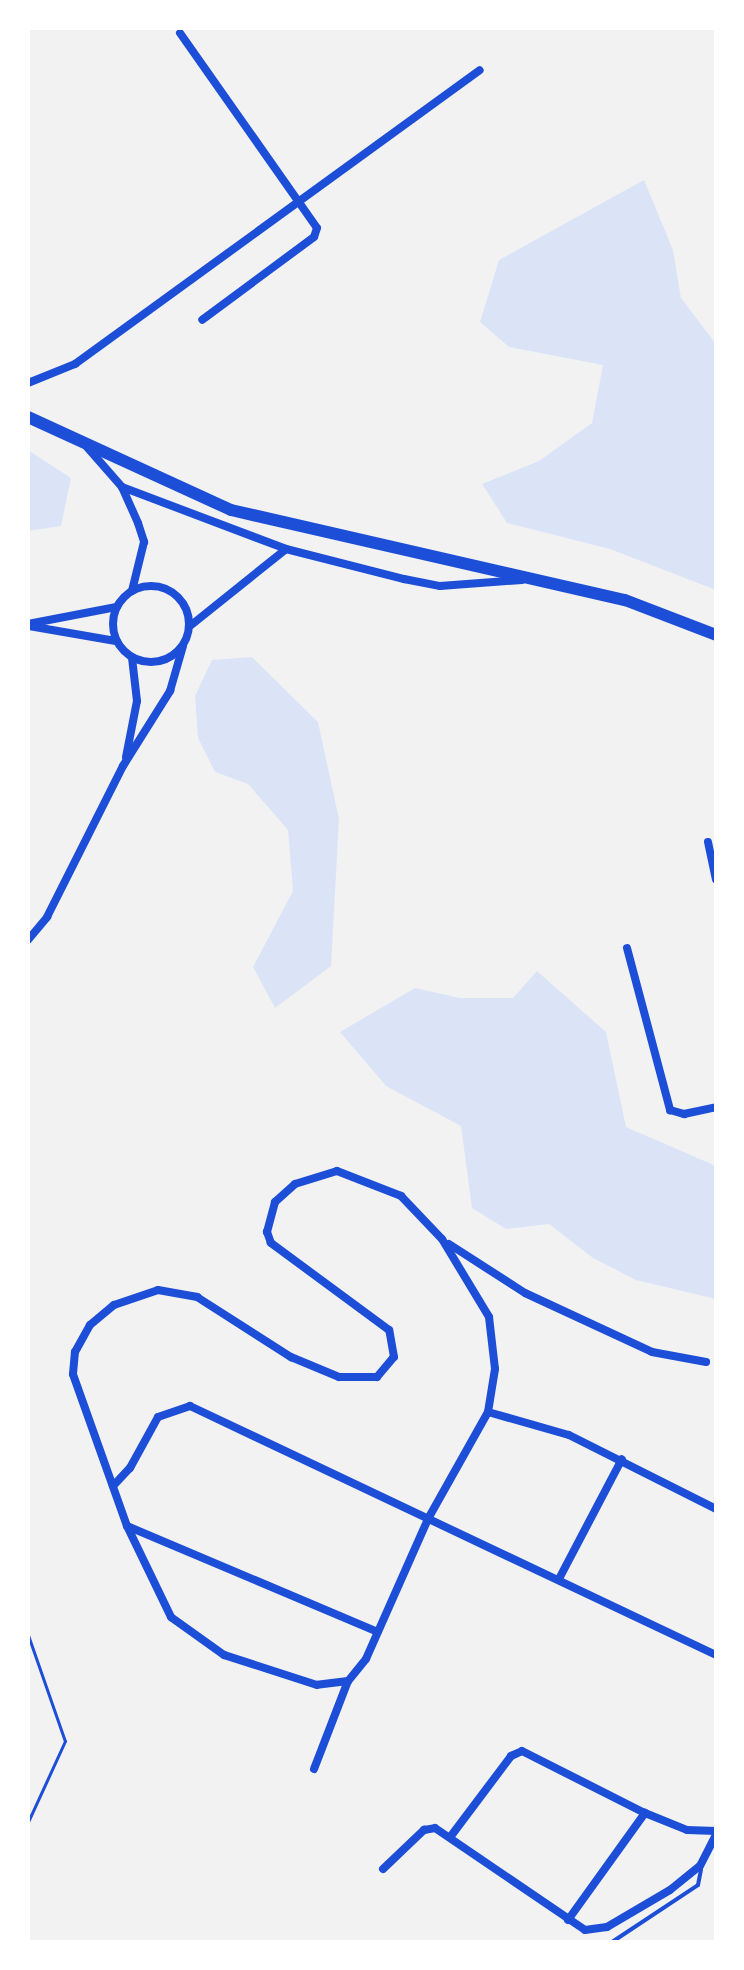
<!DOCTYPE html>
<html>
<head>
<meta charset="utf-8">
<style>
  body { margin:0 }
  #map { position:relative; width:744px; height:1970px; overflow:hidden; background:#f2f2f2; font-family:Roboto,sans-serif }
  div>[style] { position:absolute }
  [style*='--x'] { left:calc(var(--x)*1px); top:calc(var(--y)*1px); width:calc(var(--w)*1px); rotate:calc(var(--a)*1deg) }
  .green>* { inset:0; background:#dbe4f7 }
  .path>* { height:3px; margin:-1.5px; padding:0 1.5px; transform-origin:1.5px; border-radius:1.5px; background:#1d4ed8 }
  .service>* { height:4px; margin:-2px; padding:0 2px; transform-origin:2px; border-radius:2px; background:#1d4ed8 }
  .minor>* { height:8px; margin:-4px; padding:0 4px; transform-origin:4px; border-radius:4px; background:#1d4ed8 }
  .minor>.ring { margin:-4px; padding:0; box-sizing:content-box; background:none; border:8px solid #1d4ed8; border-radius:50% }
  .secondary>* { height:12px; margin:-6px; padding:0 6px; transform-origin:6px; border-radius:6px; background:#1d4ed8 }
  span { translate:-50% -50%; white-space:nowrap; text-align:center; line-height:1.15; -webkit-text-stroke:8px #fff; paint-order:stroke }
  .frame { position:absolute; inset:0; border:30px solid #fff; pointer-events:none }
</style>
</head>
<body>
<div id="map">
  <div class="green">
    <div style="clip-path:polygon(644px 180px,673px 250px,681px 298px,716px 344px,716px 590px,610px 549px,507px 523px,482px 484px,539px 461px,592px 423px,603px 365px,509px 347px,480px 322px,499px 260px)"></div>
    <div style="clip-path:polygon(28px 450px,71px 478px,61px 526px,28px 531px)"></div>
    <div style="clip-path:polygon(252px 657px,318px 722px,339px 819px,331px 966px,275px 1008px,253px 967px,293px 891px,288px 830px,248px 784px,215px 772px,198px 738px,195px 696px,212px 660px)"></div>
    <div style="clip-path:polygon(537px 971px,606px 1032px,626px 1127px,716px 1166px,716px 1299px,636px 1280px,593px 1258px,549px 1224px,506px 1229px,472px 1208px,461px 1126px,386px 1086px,340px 1032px,415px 988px,460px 998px,513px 998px)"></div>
  </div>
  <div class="path">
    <div style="--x:28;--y:1635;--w:112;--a:70.8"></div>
    <div style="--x:65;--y:1741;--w:89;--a:114.6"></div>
  </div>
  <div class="service">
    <div style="--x:612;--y:1942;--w:103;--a:-33.5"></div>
    <div style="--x:698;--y:1885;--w:16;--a:-79"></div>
  </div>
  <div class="minor">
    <div style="--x:180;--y:33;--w:238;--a:54.9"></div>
    <div style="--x:317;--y:228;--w:9;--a:108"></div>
    <div style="--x:314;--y:237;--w:139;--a:143.5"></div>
    <div style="--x:28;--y:383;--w:51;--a:-22"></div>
    <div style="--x:75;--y:364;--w:500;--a:-35.98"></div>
    <div style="--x:87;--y:447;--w:53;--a:48.8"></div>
    <div style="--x:122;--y:487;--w:39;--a:66"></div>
    <div style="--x:138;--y:523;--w:20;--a:72"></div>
    <div style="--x:144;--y:542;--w:50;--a:103.8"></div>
    <div style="--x:122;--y:487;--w:175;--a:20.7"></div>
    <div style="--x:286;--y:549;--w:122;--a:14.3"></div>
    <div style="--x:404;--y:579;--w:37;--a:11"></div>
    <div style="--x:440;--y:586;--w:82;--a:-4.2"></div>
    <div class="ring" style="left:113px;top:586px;width:68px;height:68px"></div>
    <div style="--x:28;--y:624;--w:90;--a:-10.9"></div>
    <div style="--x:29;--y:626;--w:88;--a:9.8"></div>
    <div style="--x:190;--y:626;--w:123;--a:-38.7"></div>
    <div style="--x:126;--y:757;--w:57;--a:-78.9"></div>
    <div style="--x:137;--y:701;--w:43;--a:-96.6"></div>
    <div style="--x:708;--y:842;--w:38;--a:78"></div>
    <div style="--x:28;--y:940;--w:30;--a:-50"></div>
    <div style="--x:47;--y:917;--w:169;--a:-63.3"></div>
    <div style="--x:123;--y:766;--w:89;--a:-57.9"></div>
    <div style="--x:170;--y:691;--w:47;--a:-73.9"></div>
    <div style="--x:627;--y:948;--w:168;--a:75.1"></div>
    <div style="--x:670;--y:1110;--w:15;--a:16"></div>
    <div style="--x:684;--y:1114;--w:33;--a:-12"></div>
    <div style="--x:337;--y:1171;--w:69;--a:21.3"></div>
    <div style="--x:401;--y:1196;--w:59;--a:46.4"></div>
    <div style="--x:442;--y:1239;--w:91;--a:58.9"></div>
    <div style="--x:489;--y:1317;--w:52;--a:83.4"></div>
    <div style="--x:495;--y:1369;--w:44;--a:99.2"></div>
    <div style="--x:488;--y:1412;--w:123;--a:119.3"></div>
    <div style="--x:428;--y:1519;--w:153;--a:113.9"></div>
    <div style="--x:366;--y:1659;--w:28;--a:129"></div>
    <div style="--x:348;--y:1681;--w:31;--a:173"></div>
    <div style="--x:317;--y:1685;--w:98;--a:-162.1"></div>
    <div style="--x:224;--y:1655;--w:65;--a:-144.4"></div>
    <div style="--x:171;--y:1617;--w:101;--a:-115.8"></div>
    <div style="--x:127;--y:1526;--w:161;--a:-109.6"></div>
    <div style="--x:73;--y:1374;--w:22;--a:-85"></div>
    <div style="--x:75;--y:1352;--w:31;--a:-61"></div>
    <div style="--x:90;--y:1325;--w:31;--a:-40"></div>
    <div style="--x:114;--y:1305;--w:46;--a:-18.8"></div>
    <div style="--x:158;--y:1290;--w:40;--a:10"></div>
    <div style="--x:197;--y:1297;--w:112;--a:32.6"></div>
    <div style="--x:291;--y:1357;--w:52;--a:22.6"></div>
    <div style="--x:339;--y:1377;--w:38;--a:0"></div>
    <div style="--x:377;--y:1377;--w:26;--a:-50"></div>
    <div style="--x:394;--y:1357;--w:27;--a:-100"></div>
    <div style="--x:389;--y:1330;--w:147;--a:-143.6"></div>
    <div style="--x:271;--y:1243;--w:12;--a:-110"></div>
    <div style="--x:267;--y:1232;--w:31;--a:-75"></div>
    <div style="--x:275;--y:1202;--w:27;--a:-42"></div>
    <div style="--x:295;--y:1184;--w:44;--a:-17.2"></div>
    <div style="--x:449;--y:1244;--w:90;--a:32.8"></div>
    <div style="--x:525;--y:1293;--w:140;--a:24.9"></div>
    <div style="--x:652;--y:1352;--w:55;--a:10.5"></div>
    <div style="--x:488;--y:1412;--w:84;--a:15.9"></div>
    <div style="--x:569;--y:1435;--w:165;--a:26.7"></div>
    <div style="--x:113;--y:1486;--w:25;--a:-47"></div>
    <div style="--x:130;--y:1468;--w:58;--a:-61.2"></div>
    <div style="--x:158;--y:1417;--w:34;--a:-19"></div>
    <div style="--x:190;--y:1406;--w:582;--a:25.33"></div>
    <div style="--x:127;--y:1526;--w:272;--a:22.9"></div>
    <div style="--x:560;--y:1577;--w:133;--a:-62.3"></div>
    <div style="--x:314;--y:1769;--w:94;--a:-68.9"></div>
    <div style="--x:451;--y:1836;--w:100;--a:-53.1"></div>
    <div style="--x:511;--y:1756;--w:12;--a:-24"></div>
    <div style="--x:522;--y:1751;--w:138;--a:26.8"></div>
    <div style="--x:645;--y:1813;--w:45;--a:22"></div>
    <div style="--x:687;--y:1830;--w:29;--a:2"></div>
    <div style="--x:383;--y:1869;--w:57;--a:-43.6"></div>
    <div style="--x:424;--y:1830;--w:11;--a:-10"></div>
    <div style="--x:435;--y:1828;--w:181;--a:34.2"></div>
    <div style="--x:585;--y:1930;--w:22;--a:-8"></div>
    <div style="--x:607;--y:1927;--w:73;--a:-30.4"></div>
    <div style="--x:670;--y:1890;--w:38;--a:-39"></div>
    <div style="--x:700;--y:1866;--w:35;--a:-63"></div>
    <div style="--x:568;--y:1920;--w:132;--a:-54.3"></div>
  </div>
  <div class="secondary">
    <div style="--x:28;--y:417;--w:223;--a:24.6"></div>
    <div style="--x:231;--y:510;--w:404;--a:12.9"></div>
    <div style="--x:625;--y:600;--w:97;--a:21"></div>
  </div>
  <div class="frame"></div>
</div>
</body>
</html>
